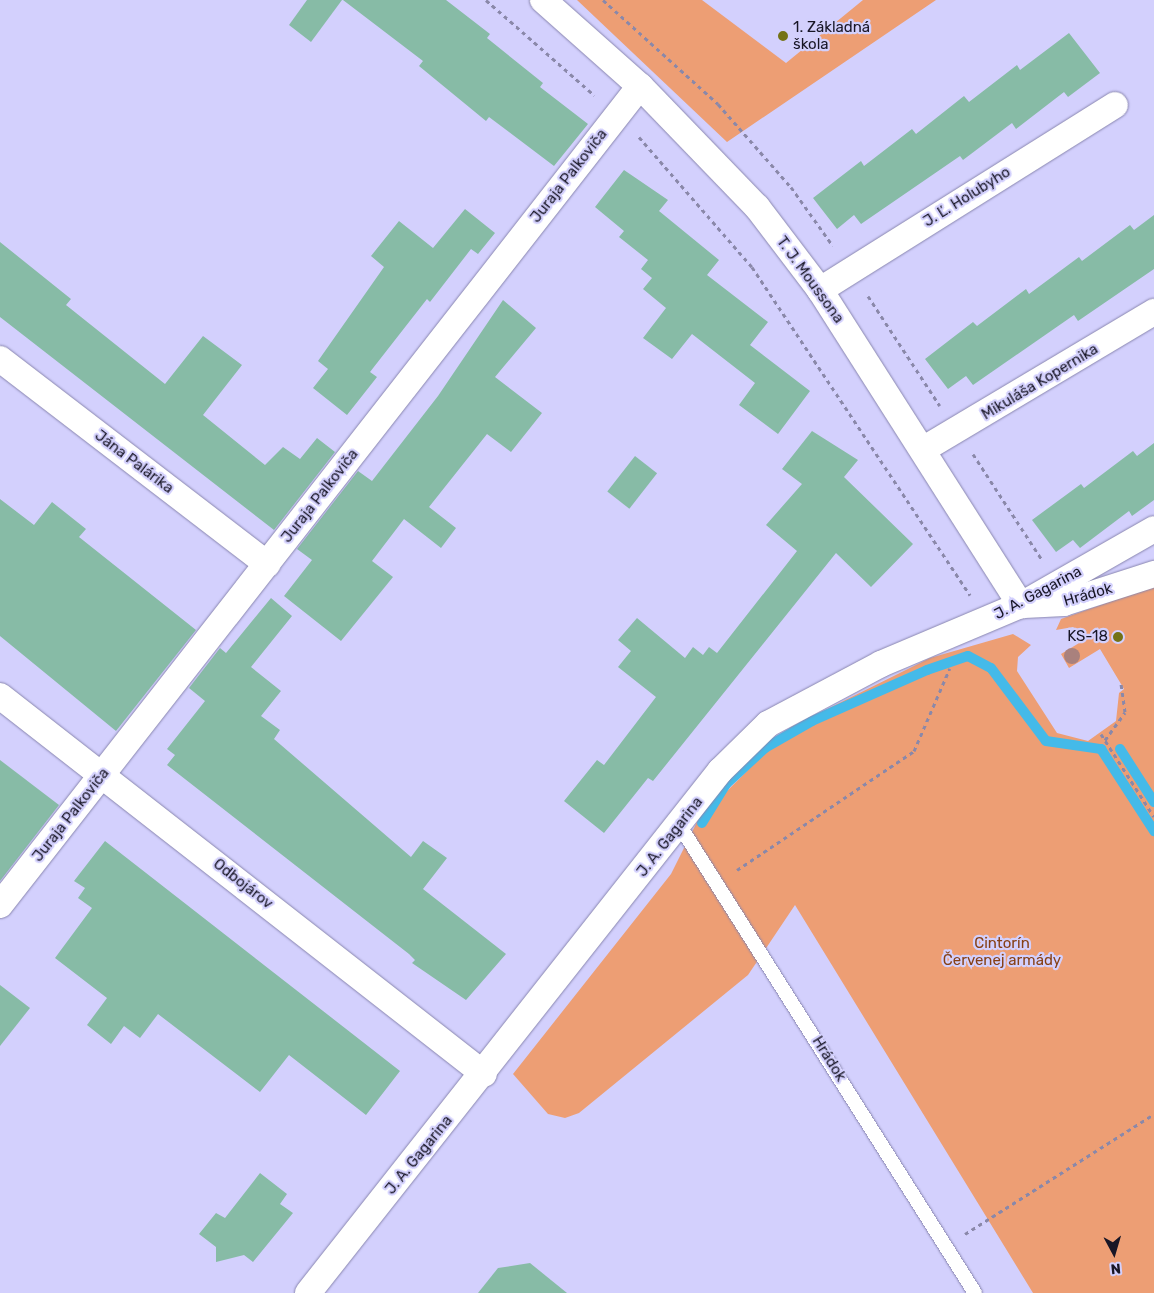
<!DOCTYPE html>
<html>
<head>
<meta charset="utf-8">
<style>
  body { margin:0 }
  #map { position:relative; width:1154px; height:1293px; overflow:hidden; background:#d3d0fd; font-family:Rubik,sans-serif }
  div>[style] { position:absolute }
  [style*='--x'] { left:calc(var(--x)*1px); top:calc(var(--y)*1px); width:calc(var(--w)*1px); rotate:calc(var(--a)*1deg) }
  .green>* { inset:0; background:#ed9e74 }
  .stream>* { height:10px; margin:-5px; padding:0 5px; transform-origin:5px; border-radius:5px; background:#44bae9 }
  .building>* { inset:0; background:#87bba6; transform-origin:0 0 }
  .path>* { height:3px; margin-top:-1.5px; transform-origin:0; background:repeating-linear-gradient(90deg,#8a88a9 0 4px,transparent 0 8px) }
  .roads { filter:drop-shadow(0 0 1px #8986af) drop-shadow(0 0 1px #8986af) }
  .lane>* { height:14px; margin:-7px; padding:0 7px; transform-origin:7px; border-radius:7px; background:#fff }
  .street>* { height:26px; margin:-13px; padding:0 13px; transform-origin:13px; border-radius:13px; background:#fff }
  .trees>* { width:16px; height:16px; margin:-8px; border-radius:50%; background:#a9817d }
  .dots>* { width:14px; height:14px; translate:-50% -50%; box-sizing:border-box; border:2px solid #d3d0fd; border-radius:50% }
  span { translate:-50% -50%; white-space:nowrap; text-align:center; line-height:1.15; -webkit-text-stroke:4.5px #d3d0fd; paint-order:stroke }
  .poi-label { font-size:15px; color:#181626 }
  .left { translate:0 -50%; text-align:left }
  .right { translate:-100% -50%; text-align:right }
  .street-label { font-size:15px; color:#181626 }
  .park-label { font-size:15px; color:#864015 }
  .north { position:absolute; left:1089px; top:1228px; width:50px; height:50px; -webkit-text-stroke:4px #d3d0fd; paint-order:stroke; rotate:174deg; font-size:14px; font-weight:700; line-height:20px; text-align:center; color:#181626 }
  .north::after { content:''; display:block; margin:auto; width:18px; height:22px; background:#181626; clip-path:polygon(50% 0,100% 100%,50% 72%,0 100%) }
</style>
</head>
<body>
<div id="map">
  <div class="green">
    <div style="clip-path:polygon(577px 0,702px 0,786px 63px,863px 0,936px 0,727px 142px)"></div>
    <div style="clip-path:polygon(1154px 586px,1154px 1293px,1033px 1293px,795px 905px,748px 975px,579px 1113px,565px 1118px,548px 1114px,513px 1074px,671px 874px,698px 820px,791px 727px,930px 658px,1013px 634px,1031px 645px,1018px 657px,1017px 671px,1057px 733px,1088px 741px,1116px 721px,1119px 693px,1124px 689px,1100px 649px,1069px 668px,1061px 654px,1089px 637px,1073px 627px,1056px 630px,1061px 619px)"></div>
  </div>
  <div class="stream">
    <div style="--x:1120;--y:749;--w:63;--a:57.3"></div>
    <div style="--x:702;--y:823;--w:46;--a:-58.4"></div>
    <div style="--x:726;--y:784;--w:53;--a:-42.7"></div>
    <div style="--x:765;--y:748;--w:54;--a:-29.9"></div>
    <div style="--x:812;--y:721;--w:126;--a:-23.9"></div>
    <div style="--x:927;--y:670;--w:43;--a:-18.9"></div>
    <div style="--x:968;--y:656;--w:26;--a:28"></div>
    <div style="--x:991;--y:668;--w:91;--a:53"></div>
    <div style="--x:1046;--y:741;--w:56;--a:8.3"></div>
    <div style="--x:1101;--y:749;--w:98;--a:57.1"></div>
  </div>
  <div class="building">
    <div style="clip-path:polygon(307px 0,342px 0,311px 42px,289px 25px)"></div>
    <div style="clip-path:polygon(343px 0,446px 0,490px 34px,487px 38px,543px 83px,540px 87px,588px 124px,554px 166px,489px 117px,486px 121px,419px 66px,423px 61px)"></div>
    <div style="clip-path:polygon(1069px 33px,1100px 73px,1068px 97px,1064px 92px,1016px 129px,1012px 123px,963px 160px,960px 156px,861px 224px,854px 215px,837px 229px,813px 198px,861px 161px,864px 166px,912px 129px,916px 134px,964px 96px,969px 102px,1017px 65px,1020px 70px)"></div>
    <div style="clip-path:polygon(624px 170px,668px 200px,659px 211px,719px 260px,707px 275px,768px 322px,750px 345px,810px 391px,778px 434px,739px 405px,755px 383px,692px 334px,672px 359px,643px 338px,666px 308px,643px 289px,652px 278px,641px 269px,648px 260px,619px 237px,624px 231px,595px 207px)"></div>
    <div style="clip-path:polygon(465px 209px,495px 233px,478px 254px,471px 249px,430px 302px,427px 299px,370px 372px,377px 377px,347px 415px,313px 388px,328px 369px,318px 361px,384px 267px,371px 256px,399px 221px,433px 248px)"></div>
    <div style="clip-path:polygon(1154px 215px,1154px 269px,1078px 321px,1074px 315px,973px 385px,966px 376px,948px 389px,925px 359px,973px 322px,977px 326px,1026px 289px,1029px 294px,1079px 257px,1082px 261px,1130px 225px,1134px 230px)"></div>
    <div style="clip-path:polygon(0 242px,71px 299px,66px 305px,165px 384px,203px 336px,242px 365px,203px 415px,265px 465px,283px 447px,300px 459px,317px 438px,335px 452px,274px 530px,0 317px)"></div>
    <div style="clip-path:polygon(503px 300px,536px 328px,495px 377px,542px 413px,511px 452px,487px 434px,429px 507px,456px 528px,441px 548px,404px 519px,372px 561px,393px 577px,341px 641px,284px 596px,312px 560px,297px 549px,358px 471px,372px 481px,438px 396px)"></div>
    <div style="clip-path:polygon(812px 431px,858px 460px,844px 477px,913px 544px,871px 587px,836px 553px,653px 781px,648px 778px,604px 833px,564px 801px,597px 760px,604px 765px,656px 697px,618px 667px,631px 651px,618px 640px,637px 618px,685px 658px,693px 647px,703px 655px,709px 647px,717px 653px,797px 551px,766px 525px,802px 484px,782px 469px)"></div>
    <div style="clip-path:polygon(1154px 443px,1154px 500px,1132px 516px,1129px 511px,1080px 548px,1073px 540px,1056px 552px,1032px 520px,1081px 484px,1084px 488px,1133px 451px,1137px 456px)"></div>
    <div style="left:635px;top:456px;width:28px;height:45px;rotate:38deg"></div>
    <div style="clip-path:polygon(0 499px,34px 525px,52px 502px,86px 529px,79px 537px,196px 630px,116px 731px,0 636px)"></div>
    <div style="clip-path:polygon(271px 598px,292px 616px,251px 667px,281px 691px,261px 716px,280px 730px,274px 739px,411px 857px,423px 841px,447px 858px,423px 889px,506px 954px,466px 1000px,412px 963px,415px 960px,409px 954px,167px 765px,175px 755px,167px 749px,205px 701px,189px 688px,220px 648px,226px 653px)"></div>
    <div style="clip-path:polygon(0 760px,59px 805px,0 881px)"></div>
    <div style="clip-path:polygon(105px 841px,400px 1071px,366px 1115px,289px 1055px,260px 1092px,158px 1014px,140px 1038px,124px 1026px,111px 1044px,87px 1025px,107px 998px,55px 958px,92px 908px,78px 898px,85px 888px,74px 881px)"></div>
    <div style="clip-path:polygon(0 985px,30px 1008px,0 1046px)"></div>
    <div style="clip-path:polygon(260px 1173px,287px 1194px,280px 1204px,293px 1213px,253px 1262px,244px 1255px,216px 1262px,216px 1247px,199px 1234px,216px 1213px,225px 1218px)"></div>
    <div style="clip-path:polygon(530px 1263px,567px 1293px,478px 1293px,498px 1268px)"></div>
  </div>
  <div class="path">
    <div style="--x:486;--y:0;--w:144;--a:41.3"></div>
    <div style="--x:603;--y:0;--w:155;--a:42.1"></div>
    <div style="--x:718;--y:104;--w:111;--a:48.7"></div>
    <div style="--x:791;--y:187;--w:72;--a:54.6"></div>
    <div style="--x:639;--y:137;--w:172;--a:49"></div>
    <div style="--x:752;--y:267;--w:394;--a:56.4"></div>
    <div style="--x:868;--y:296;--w:131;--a:56.8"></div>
    <div style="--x:973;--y:454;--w:126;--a:56.9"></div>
    <div style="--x:1101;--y:734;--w:98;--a:57.4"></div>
    <div style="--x:1105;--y:740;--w:34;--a:-54"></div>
    <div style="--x:1125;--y:712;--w:28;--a:-98"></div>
    <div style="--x:737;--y:870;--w:213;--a:-33.9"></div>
    <div style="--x:914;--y:751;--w:90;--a:-66.6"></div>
    <div style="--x:965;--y:1234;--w:224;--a:-32.4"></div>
  </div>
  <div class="roads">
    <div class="lane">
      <div style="--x:680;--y:826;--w:552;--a:57.72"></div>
    </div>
    <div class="street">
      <div style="--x:543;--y:0;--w:130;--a:41.6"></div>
      <div style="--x:640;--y:86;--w:168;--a:46"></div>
      <div style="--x:757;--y:207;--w:104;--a:52.8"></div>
      <div style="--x:820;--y:290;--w:374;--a:57.5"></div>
      <div style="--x:820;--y:290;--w:348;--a:-32.1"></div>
      <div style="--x:0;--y:359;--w:337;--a:37.5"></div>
      <div style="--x:924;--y:449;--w:268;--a:-30.8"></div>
      <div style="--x:1024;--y:605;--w:40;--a:-2.9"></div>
      <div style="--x:1064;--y:603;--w:95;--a:-17.9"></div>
      <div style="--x:0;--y:696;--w:614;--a:37.99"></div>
      <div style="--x:0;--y:905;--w:1039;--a:-51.99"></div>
      <div style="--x:308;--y:1293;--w:665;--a:-51.72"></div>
      <div style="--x:720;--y:771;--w:67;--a:-44.4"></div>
      <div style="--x:768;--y:724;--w:128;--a:-28"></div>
      <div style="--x:881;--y:664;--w:152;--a:-22.9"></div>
      <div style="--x:1021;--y:605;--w:153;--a:-29.7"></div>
    </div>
  </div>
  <div class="trees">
    <div style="left:1072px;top:656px"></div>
  </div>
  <div class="dots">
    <div style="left:783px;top:36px;background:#747216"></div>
    <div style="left:1118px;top:637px;background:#747216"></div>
  </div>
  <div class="poi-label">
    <span class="left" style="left:793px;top:36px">1. Základná<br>škola</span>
    <span class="right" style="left:1108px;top:637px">KS-18</span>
  </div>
  <div class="street-label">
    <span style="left:569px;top:176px;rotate:-52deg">Juraja Palkoviča</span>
    <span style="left:967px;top:197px;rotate:-32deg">J. Ľ. Holubyho</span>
    <span style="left:810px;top:280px;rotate:54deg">T. J. Moussona</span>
    <span style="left:1040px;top:382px;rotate:-31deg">Mikuláša Kopernika</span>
    <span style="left:134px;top:462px;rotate:37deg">Jána Palárika</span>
    <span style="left:320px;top:496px;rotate:-52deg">Juraja Palkoviča</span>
    <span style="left:1038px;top:593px;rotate:-28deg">J. A. Gagarina</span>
    <span style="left:1088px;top:595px;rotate:-16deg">Hrádok</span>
    <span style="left:71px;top:815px;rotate:-52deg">Juraja Palkoviča</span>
    <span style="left:670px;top:837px;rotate:-52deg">J. A. Gagarina</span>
    <span style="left:243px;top:884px;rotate:38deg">Odbojárov</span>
    <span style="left:829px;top:1059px;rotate:58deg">Hrádok</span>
    <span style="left:419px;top:1155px;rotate:-51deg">J. A. Gagarina</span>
  </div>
  <div class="park-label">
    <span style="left:1002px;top:952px">Cintorín<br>Červenej armády</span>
  </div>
  <div class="north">N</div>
</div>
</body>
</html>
